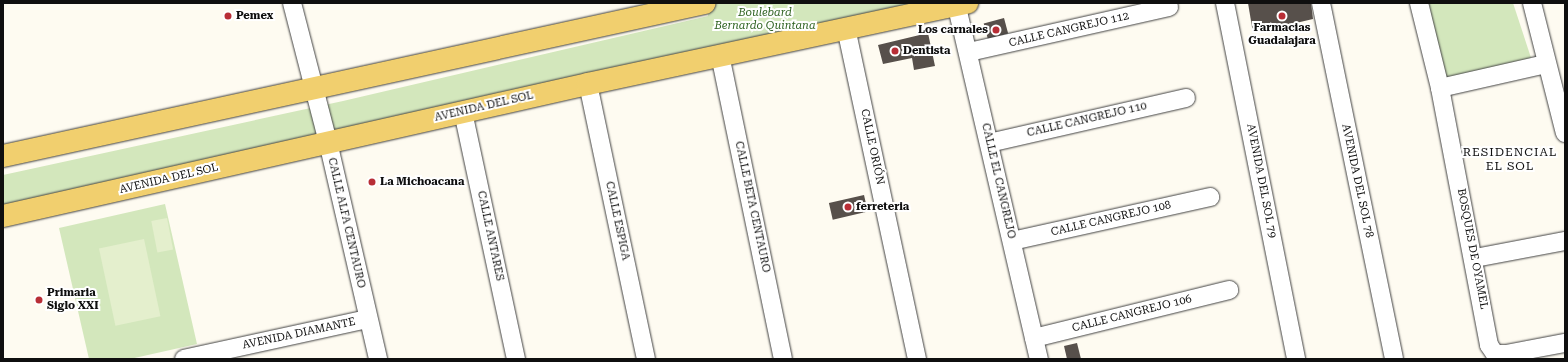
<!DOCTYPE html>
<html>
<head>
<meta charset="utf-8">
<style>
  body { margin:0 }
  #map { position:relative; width:1568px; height:362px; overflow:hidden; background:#fefbf1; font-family:"Roboto Serif",serif }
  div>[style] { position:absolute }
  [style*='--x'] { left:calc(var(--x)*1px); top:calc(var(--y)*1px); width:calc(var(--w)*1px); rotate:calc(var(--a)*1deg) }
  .green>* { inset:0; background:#d3e7bc }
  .pitch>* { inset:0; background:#e4efcd; transform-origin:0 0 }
  .building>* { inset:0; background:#57504b; transform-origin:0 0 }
  .roads { filter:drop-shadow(0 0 1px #424242) drop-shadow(0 0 1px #424242) }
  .minor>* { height:18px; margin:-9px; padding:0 9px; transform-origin:9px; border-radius:9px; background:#fff }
  .major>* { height:22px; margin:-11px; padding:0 11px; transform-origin:11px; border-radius:11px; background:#f1cf6e }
  .dots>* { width:11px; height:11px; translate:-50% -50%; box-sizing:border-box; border:2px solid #fff; border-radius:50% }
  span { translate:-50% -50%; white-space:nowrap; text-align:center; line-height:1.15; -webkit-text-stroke:4px #fff; paint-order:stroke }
  .park-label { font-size:11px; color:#306322; font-style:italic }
  .poi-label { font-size:11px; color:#0f0f0f; font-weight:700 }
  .left { translate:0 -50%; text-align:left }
  .right { translate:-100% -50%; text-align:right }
  .street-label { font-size:11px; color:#0f0f0f }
  .neighbourhood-label { font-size:12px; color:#0f0f0f; letter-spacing:1px }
  .frame { position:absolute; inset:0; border:4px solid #0f0f0f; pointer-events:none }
</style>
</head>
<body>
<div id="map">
  <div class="green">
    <div style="clip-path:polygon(706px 3px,925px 3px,3px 208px,3px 175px,343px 101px,708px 16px)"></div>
    <div style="clip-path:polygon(1429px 3px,1513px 3px,1534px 67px,1444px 85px)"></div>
    <div style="clip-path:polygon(165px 204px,197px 344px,130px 359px,89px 359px,59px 228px)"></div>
  </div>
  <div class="pitch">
    <div style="left:167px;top:218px;width:32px;height:16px;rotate:79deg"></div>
    <div style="left:144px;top:239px;width:79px;height:46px;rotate:78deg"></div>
  </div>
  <div class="building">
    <div style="clip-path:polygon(1248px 3px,1311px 3px,1313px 19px,1253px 33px)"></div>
    <div style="left:1004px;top:18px;width:16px;height:21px;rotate:75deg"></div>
    <div style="clip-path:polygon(928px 33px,935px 66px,914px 70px,912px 58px,883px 64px,878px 45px)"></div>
    <div style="left:864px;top:195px;width:17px;height:36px;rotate:77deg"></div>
    <div style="clip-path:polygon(1077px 343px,1081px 359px,1067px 359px,1064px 346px)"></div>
  </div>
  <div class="roads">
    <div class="minor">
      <div style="--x:292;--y:3;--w:144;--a:75.5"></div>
      <div style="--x:328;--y:142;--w:223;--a:77"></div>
      <div style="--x:956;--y:3;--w:366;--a:76.9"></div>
      <div style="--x:1225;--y:3;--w:363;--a:78.7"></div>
      <div style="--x:1321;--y:3;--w:363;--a:78.4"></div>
      <div style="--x:1419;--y:3;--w:88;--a:76.1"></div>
      <div style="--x:1440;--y:88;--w:262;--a:79.2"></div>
      <div style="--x:1489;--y:345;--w:11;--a:56"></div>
      <div style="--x:1495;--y:354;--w:11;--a:0"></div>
      <div style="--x:1506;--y:354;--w:60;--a:-10.6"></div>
      <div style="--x:1532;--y:3;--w:134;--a:75.8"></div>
      <div style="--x:846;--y:28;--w:339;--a:77.9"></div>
      <div style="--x:969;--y:52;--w:205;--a:-12.7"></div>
      <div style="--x:720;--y:55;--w:310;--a:78.3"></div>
      <div style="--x:588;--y:84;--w:281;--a:78.1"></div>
      <div style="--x:1440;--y:88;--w:109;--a:-12.8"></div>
      <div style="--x:463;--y:112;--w:253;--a:77.9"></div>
      <div style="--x:989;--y:143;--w:202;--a:-12.9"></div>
      <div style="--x:1012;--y:241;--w:203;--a:-12.5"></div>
      <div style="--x:1475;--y:258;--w:92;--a:-10.7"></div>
      <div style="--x:1034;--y:338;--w:201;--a:-13.8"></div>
      <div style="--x:184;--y:359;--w:188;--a:-12.3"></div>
    </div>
    <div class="major">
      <div style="--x:3;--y:156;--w:718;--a:-12.3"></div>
      <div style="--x:3;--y:216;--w:600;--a:-12.72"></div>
      <div style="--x:588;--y:84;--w:388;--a:-12.1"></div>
    </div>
  </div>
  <div class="dots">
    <div style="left:228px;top:16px;background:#b82e36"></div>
    <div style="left:1282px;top:16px;background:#b82e36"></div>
    <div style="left:996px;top:30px;background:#b82e36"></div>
    <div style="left:895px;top:51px;background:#b82e36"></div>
    <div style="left:372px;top:182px;background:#b82e36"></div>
    <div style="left:848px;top:207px;background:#b82e36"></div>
    <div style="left:39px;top:300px;background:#b82e36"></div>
  </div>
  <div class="park-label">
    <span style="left:765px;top:20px">Boulebard<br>Bernardo Quintana</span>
  </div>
  <div class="poi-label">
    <span class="left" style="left:236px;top:16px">Pemex</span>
    <span style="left:1282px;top:35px">Farmacias<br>Guadalajara</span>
    <span class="right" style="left:988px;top:30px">Los carnales</span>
    <span class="left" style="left:903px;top:51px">Dentista</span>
    <span class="left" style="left:380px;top:182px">La Michoacana</span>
    <span class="left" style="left:856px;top:207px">ferreteria</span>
    <span class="left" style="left:47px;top:300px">Primaria<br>Siglo XXI</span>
  </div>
  <div class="street-label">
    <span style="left:1069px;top:30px;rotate:-13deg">CALLE CANGREJO 112</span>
    <span style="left:484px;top:107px;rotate:-13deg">AVENIDA DEL SOL</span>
    <span style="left:1087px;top:120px;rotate:-13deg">CALLE CANGREJO 110</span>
    <span style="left:872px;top:147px;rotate:78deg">CALLE ORIÓN</span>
    <span style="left:169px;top:179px;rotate:-13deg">AVENIDA DEL SOL</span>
    <span style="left:998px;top:181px;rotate:77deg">CALLE EL CANGREJO</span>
    <span style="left:1261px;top:181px;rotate:79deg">AVENIDA DEL SOL 79</span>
    <span style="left:1357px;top:181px;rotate:78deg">AVENIDA DEL SOL 78</span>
    <span style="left:752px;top:207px;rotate:78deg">CALLE BETA CENTAURO</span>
    <span style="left:1111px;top:219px;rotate:-13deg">CALLE CANGREJO 108</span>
    <span style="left:617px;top:221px;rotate:78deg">CALLE ESPIGA</span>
    <span style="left:346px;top:223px;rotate:77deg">CALLE ALFA CENTAURO</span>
    <span style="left:490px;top:236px;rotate:78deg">CALLE ANTARES</span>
    <span style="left:1472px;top:249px;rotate:79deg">BOSQUES DE OYAMEL</span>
    <span style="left:1132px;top:314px;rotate:-14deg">CALLE CANGREJO 106</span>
    <span style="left:299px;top:334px;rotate:-12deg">AVENIDA DIAMANTE</span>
  </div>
  <div class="neighbourhood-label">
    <span style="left:1510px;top:160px">RESIDENCIAL<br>EL SOL</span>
  </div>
  <div class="frame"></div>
</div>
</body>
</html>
